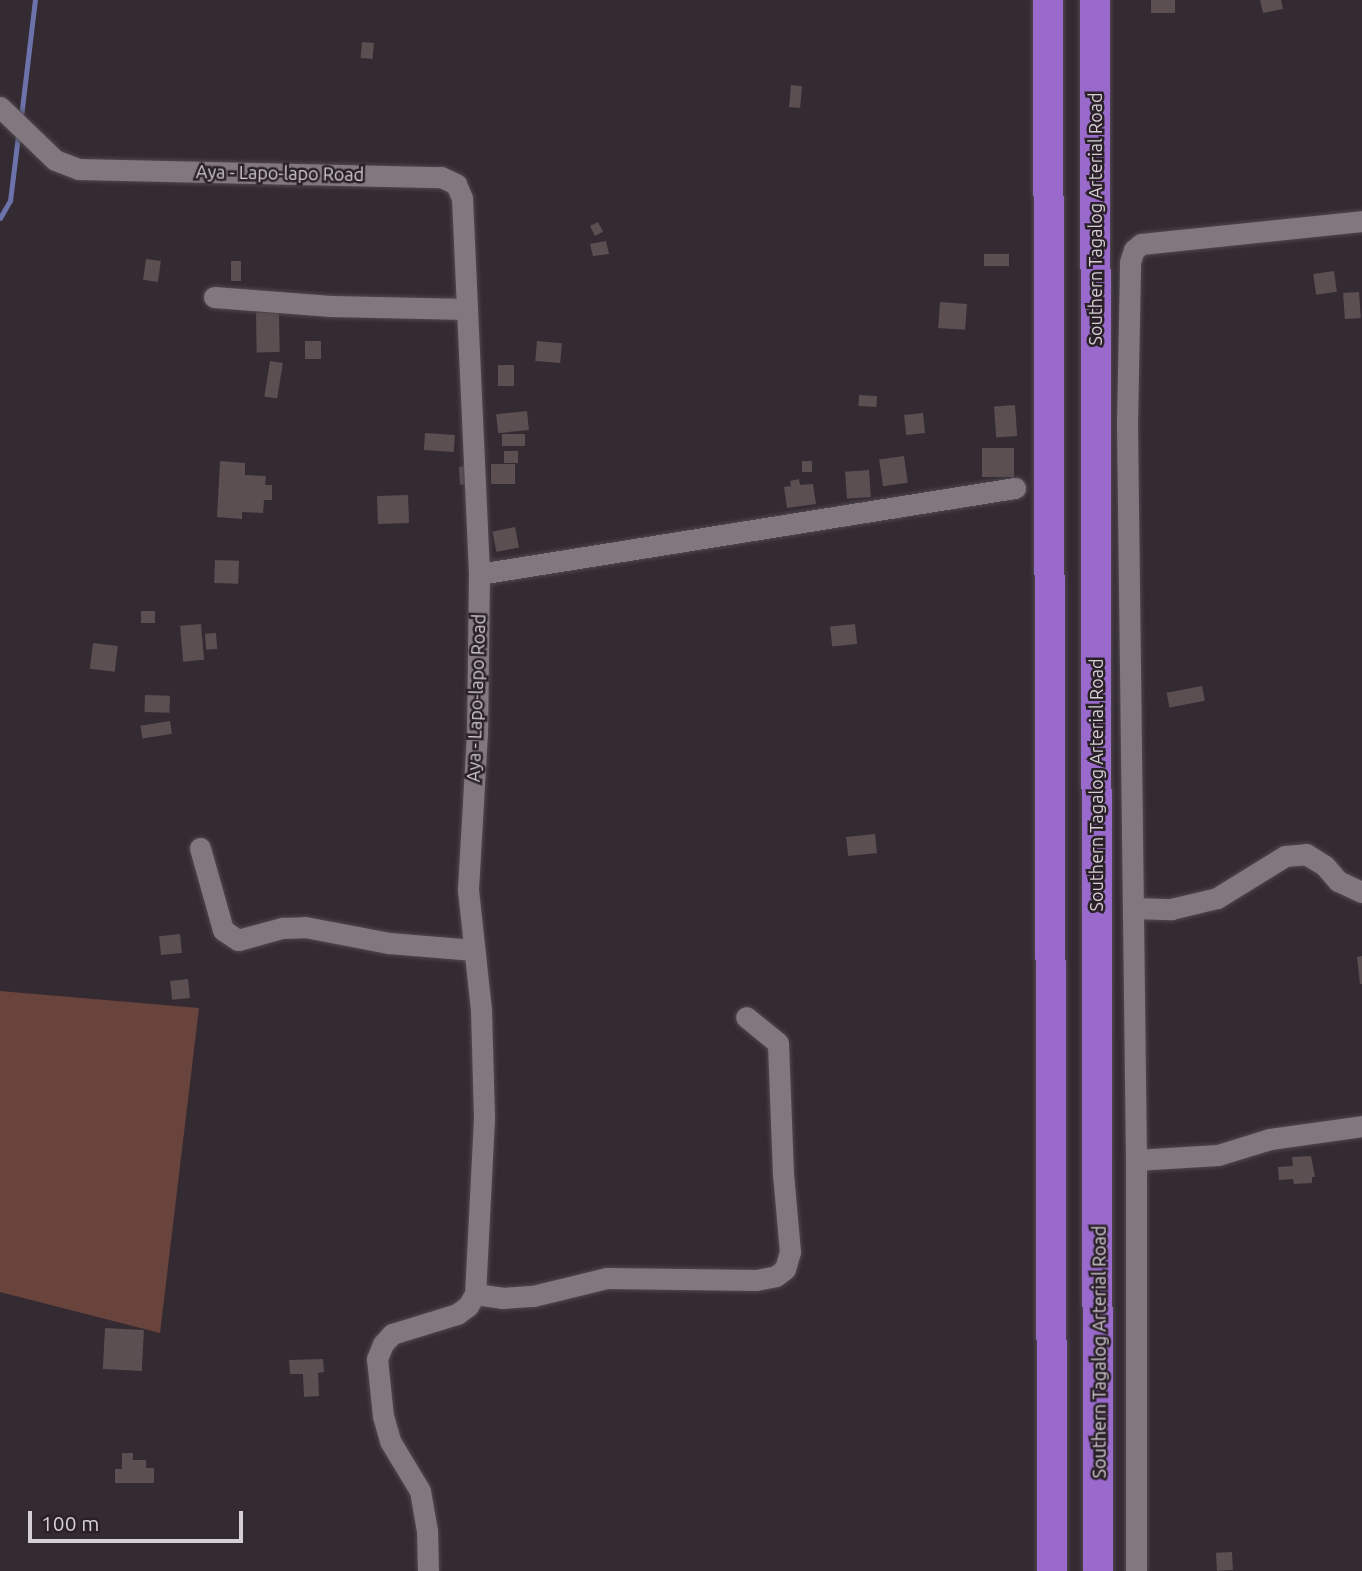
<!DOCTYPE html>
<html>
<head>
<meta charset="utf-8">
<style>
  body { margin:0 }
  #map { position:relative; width:1362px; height:1571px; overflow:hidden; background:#342a32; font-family:Ubuntu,sans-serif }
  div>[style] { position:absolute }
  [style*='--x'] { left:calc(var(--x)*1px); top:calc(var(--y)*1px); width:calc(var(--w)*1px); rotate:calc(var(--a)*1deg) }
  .green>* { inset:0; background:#69443d }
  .stream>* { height:4.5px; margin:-2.25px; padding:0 2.25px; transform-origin:2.25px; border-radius:2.25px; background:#6b73aa }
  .building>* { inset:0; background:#5c4f52; transform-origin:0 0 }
  .roads { filter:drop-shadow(0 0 2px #4f484e) drop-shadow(0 0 2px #4f484e) }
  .minor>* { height:21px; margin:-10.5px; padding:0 10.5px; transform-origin:10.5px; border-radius:10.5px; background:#82777f }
  .highway>* { height:30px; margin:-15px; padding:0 15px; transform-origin:15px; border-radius:15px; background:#9969cb }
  span { translate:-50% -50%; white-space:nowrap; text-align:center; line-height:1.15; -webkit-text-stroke:5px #2a2128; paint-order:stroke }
  .street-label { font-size:18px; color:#d5cfd4 }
  .scale { position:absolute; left:28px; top:1511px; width:215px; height:32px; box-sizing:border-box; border:4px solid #d5cfd4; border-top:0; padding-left:9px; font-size:21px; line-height:24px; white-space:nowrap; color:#d5cfd4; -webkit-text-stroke:5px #2a2128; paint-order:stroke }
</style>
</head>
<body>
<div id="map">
  <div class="green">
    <div style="clip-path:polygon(0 991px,199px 1008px,160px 1333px,0 1292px)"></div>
  </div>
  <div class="stream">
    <div style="--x:21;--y:117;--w:118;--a:-83.2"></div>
    <div style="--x:0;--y:218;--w:20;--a:-60"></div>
    <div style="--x:10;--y:201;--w:65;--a:-83"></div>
  </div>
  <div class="building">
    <div style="left:1151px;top:0;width:24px;height:13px"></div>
    <div style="clip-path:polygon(1260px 0,1281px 0,1283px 9px,1263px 13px)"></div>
    <div style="left:362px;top:42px;width:12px;height:16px;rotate:5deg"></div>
    <div style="left:791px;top:85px;width:11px;height:22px;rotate:5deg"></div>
    <div style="left:598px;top:222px;width:11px;height:9px;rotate:63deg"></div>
    <div style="clip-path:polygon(606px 241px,609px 254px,593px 256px,590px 244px)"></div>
    <div style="left:984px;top:254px;width:25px;height:12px"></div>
    <div style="left:146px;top:259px;width:15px;height:21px;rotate:8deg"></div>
    <div style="left:231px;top:261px;width:10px;height:20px"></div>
    <div style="left:1334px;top:271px;width:21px;height:21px;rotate:82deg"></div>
    <div style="left:1359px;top:292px;width:26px;height:16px;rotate:86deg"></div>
    <div style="left:940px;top:302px;width:27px;height:26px;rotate:4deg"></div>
    <div style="left:279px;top:312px;width:40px;height:23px;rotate:89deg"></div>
    <div style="left:305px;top:341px;width:16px;height:18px"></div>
    <div style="left:537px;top:341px;width:25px;height:20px;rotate:5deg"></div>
    <div style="left:270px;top:361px;width:13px;height:36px;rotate:9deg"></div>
    <div style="left:498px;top:365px;width:16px;height:21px"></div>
    <div style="left:859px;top:395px;width:18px;height:11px;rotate:3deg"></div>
    <div style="left:1015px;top:405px;width:31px;height:21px;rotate:86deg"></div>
    <div style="left:527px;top:411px;width:19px;height:31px;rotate:84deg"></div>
    <div style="left:923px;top:413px;width:20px;height:19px;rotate:84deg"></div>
    <div style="left:425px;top:433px;width:30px;height:17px;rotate:4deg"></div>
    <div style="left:525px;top:434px;width:12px;height:23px;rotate:90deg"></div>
    <div style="left:982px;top:448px;width:32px;height:29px"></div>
    <div style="left:504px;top:451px;width:14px;height:12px"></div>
    <div style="left:904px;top:456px;width:27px;height:25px;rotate:82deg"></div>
    <div style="clip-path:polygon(220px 461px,245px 463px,245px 475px,266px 476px,265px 485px,272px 485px,272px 500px,264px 500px,263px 513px,242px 512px,242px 519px,217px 517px)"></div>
    <div style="left:802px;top:461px;width:10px;height:11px"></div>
    <div style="left:515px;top:464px;width:20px;height:24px;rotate:90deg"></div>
    <div style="left:472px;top:466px;width:18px;height:13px;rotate:87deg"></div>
    <div style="left:869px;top:470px;width:27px;height:24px;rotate:86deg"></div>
    <div style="clip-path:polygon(799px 479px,800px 485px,813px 484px,816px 504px,787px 508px,784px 487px,791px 486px,790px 481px)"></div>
    <div style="left:408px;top:495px;width:28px;height:31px;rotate:88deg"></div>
    <div style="left:515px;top:527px;width:21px;height:23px;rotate:79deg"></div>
    <div style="left:215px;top:560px;width:24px;height:23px;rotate:2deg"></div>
    <div style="left:141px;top:611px;width:14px;height:12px"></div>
    <div style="left:201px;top:624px;width:36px;height:21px;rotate:85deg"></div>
    <div style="left:855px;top:624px;width:20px;height:25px;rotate:84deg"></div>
    <div style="left:216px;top:633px;width:16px;height:11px;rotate:86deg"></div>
    <div style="left:93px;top:643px;width:25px;height:26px;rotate:7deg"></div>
    <div style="left:1202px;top:686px;width:15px;height:36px;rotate:79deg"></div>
    <div style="left:145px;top:695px;width:25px;height:17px;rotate:2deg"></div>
    <div style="left:170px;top:721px;width:13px;height:30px;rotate:81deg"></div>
    <div style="left:875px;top:834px;width:19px;height:29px;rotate:84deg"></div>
    <div style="left:180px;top:934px;width:19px;height:21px;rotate:84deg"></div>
    <div style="clip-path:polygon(1362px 956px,1362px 984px,1360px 984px,1357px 957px)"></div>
    <div style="left:188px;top:979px;width:19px;height:18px;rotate:84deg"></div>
    <div style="clip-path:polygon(1311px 1156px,1315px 1177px,1312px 1177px,1312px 1183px,1294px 1184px,1293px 1179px,1279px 1180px,1278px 1167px,1293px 1166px,1292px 1157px)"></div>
    <div style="left:105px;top:1328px;width:39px;height:41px;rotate:3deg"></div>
    <div style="clip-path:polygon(323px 1359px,324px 1372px,318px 1373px,319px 1396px,304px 1397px,303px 1374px,290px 1374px,289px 1360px)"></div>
    <div style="clip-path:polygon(122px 1453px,133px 1453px,133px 1460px,146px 1460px,146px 1468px,154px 1468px,154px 1483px,115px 1483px,115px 1469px,122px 1469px)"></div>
    <div style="left:1232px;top:1552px;width:18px;height:16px;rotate:87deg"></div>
  </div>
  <div class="roads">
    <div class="minor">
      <div style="--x:0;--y:107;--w:76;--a:43.9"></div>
      <div style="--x:55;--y:160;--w:25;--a:21"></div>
      <div style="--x:78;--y:169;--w:363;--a:1.3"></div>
      <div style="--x:441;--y:177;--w:17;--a:25"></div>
      <div style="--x:456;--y:184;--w:15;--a:67"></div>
      <div style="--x:462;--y:198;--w:376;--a:87.4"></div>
      <div style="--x:479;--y:574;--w:159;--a:90.7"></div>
      <div style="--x:477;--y:733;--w:157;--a:93.3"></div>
      <div style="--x:468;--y:890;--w:121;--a:83.8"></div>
      <div style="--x:481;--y:1010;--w:108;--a:88.4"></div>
      <div style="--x:484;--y:1118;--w:176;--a:92.9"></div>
      <div style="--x:475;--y:1294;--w:14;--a:120"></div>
      <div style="--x:468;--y:1306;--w:14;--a:144"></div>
      <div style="--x:457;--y:1314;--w:68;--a:162.9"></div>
      <div style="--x:392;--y:1334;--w:13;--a:132"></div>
      <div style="--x:383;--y:1344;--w:16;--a:112"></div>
      <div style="--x:377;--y:1359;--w:57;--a:84"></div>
      <div style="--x:383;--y:1416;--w:26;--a:74"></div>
      <div style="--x:390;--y:1441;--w:58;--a:59"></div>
      <div style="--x:420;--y:1491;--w:40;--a:80"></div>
      <div style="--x:427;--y:1530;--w:41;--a:88.6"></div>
      <div style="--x:214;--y:297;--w:117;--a:4.4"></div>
      <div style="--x:331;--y:306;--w:136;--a:1.3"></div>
      <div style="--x:479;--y:574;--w:543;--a:-9.12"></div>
      <div style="--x:200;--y:848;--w:85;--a:74.3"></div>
      <div style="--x:223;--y:930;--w:18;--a:34"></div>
      <div style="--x:238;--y:940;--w:46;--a:-15.3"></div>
      <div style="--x:282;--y:928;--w:23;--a:-2"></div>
      <div style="--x:305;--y:927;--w:86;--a:10.8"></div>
      <div style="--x:389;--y:943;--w:85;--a:4.7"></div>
      <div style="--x:1134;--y:908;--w:37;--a:2"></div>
      <div style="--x:1171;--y:909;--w:47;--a:-13.4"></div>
      <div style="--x:1217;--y:898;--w:80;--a:-31.7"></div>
      <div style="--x:1285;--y:856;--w:21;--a:-5"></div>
      <div style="--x:1306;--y:854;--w:22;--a:32"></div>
      <div style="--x:1325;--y:866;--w:20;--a:49"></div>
      <div style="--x:1338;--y:881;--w:26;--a:25"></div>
      <div style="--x:1136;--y:1160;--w:82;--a:-3.5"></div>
      <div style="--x:1218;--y:1155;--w:54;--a:-17.1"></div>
      <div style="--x:1270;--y:1139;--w:93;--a:-8"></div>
      <div style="--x:475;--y:1294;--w:27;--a:8"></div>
      <div style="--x:502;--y:1298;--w:31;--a:-4"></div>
      <div style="--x:533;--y:1296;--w:76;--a:-13.7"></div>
      <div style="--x:607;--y:1278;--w:149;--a:0.8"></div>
      <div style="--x:756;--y:1280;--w:20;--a:-11"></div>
      <div style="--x:776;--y:1276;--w:11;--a:-38"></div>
      <div style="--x:785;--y:1269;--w:18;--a:-74"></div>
      <div style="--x:790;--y:1252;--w:78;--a:-95.1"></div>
      <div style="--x:783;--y:1174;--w:131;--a:-92.2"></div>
      <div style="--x:778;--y:1043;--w:41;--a:-140.9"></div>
      <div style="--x:1136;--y:1571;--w:411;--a:-90"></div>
      <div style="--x:1136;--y:1160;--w:736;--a:-90.7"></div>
      <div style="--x:1127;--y:424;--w:162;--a:-88.9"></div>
      <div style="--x:1130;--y:262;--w:13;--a:-72"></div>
      <div style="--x:1134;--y:250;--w:9;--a:-41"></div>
      <div style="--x:1141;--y:244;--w:222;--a:-5.9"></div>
    </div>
    <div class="highway">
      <div style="--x:1048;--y:0;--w:1571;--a:89.85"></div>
      <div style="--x:1095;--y:0;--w:1571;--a:89.89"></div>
    </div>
  </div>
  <div class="street-label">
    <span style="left:280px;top:173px;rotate:1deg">Aya - Lapo-lapo Road</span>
    <span style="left:1095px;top:219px;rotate:-90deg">Southern Tagalog Arterial Road</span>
    <span style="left:476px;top:698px;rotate:-88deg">Aya - Lapo-lapo Road</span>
    <span style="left:1096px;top:785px;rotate:-90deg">Southern Tagalog Arterial Road</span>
    <span style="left:1099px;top:1352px;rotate:-90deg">Southern Tagalog Arterial Road</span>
  </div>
  <div class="scale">100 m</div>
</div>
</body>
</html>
